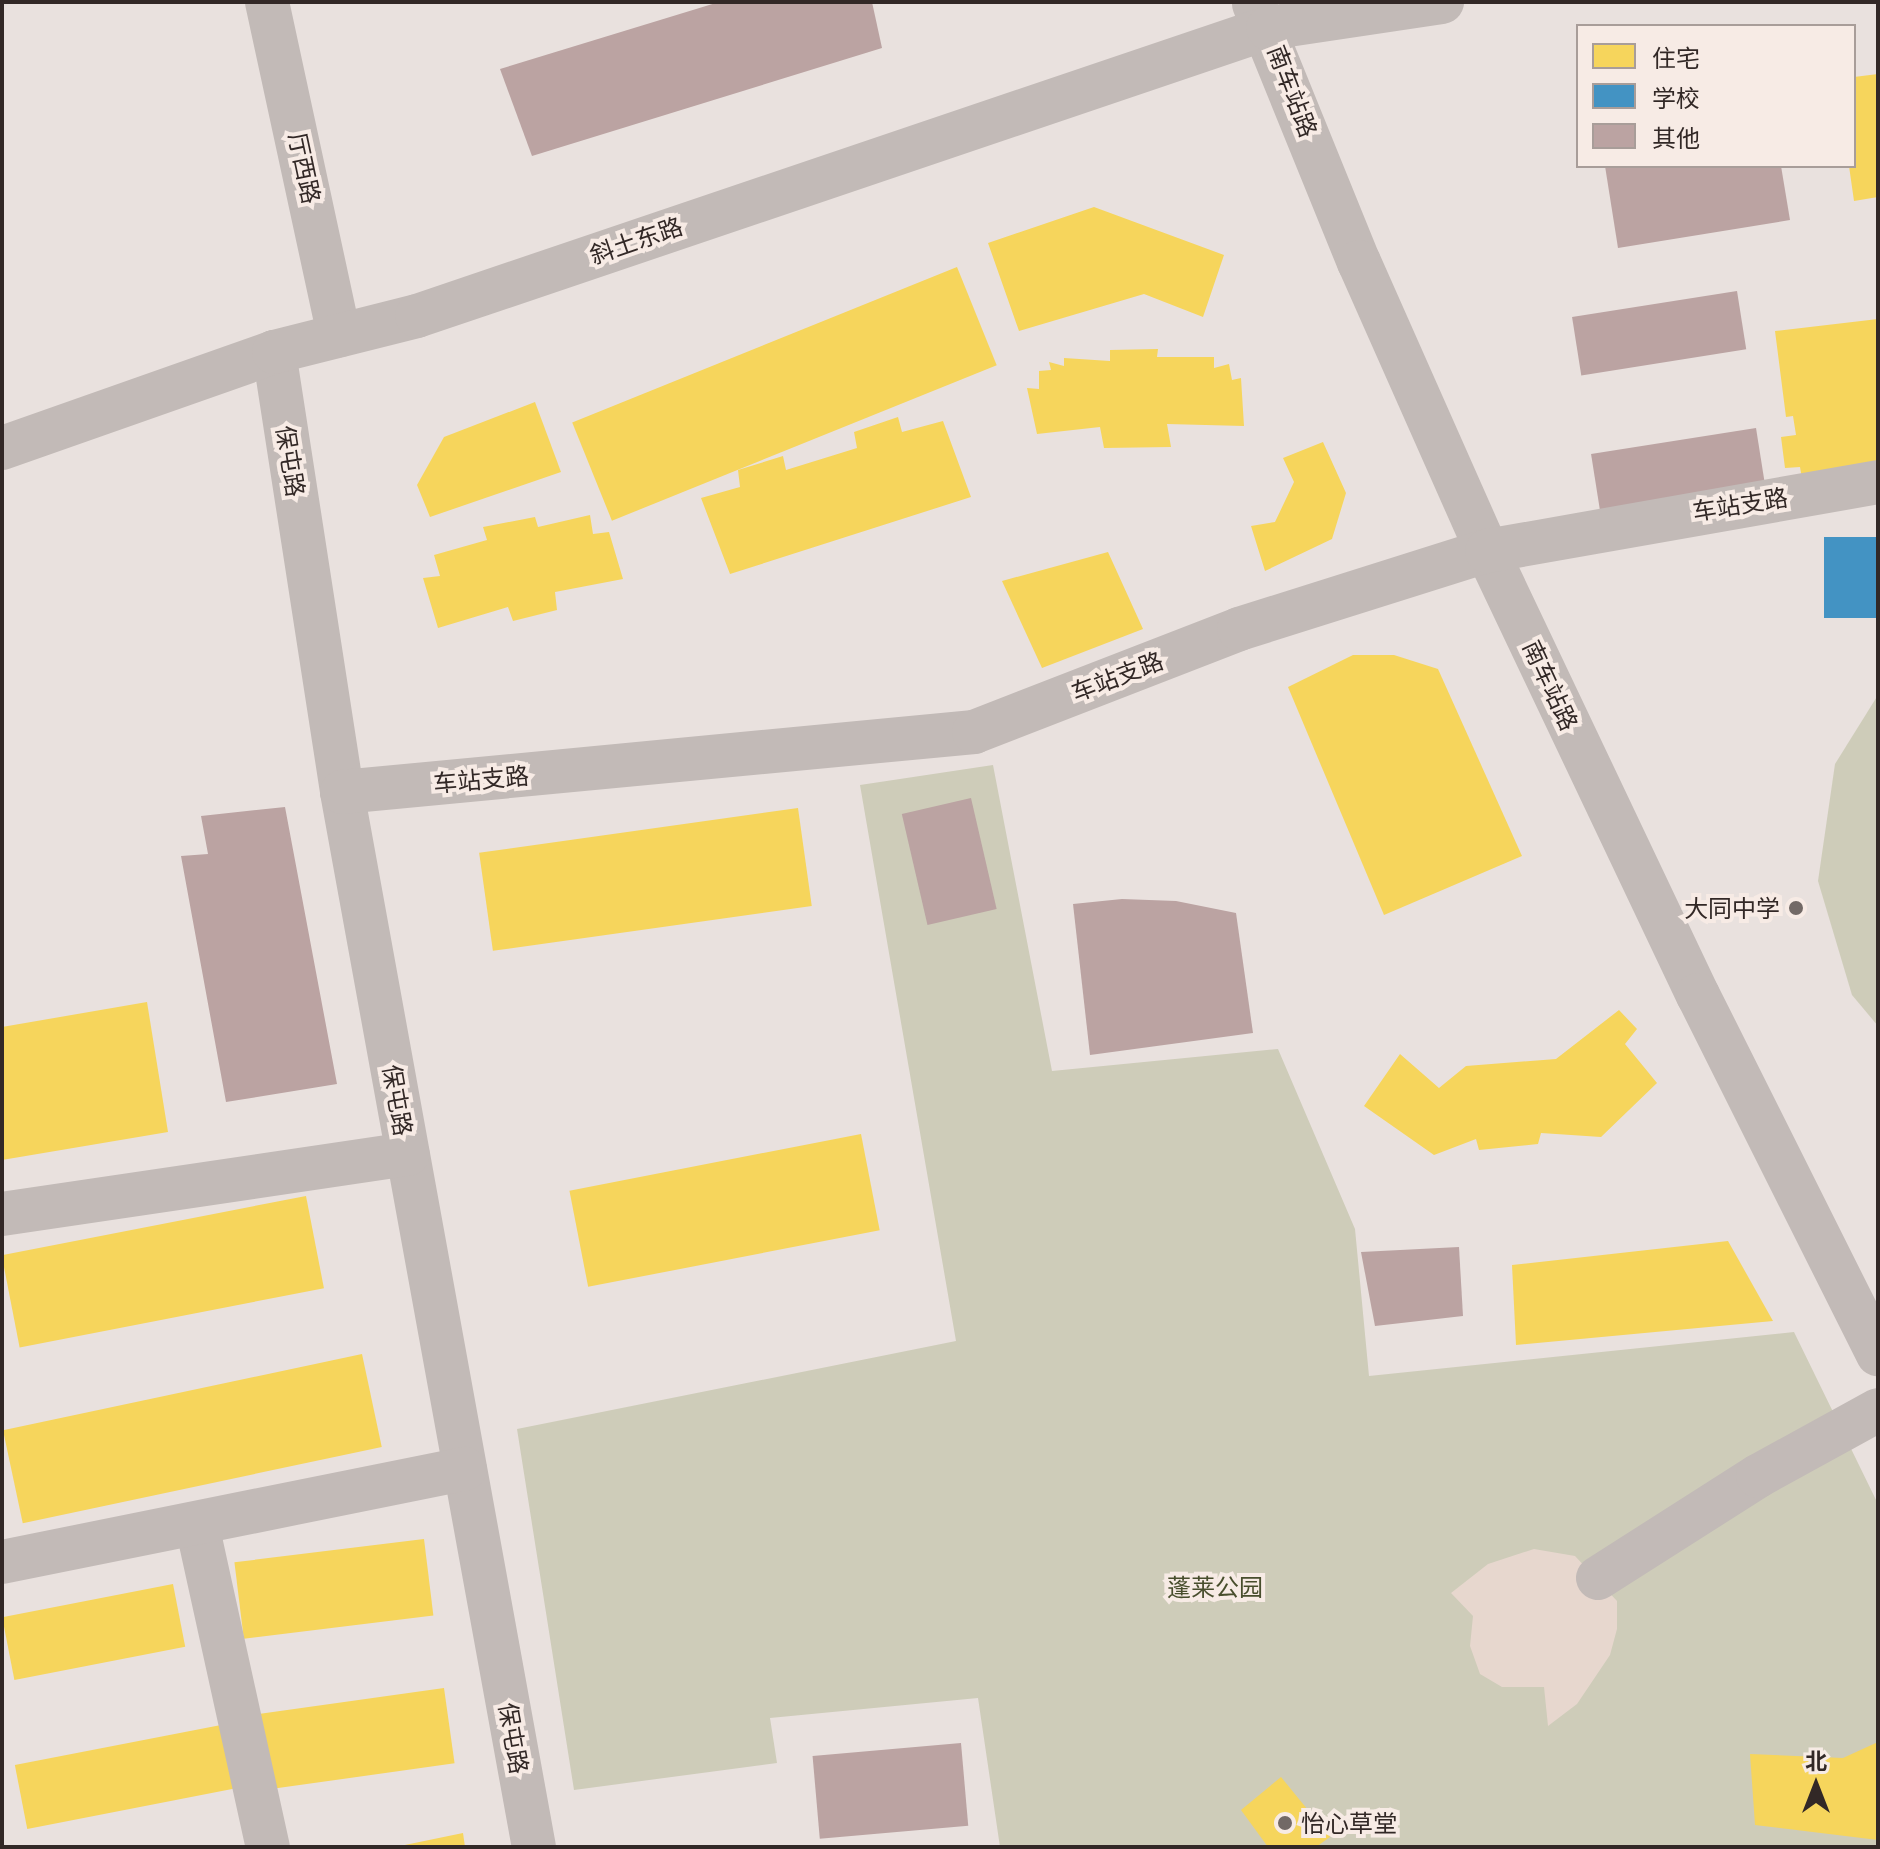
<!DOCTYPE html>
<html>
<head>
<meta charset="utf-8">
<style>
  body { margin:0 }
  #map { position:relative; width:1880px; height:1849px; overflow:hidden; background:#e9e1de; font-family:Manrope,"Noto Sans SC",sans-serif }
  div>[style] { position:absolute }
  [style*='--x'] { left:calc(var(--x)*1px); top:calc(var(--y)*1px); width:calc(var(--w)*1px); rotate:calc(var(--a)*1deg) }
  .green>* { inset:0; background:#ceccb9 }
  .plaza>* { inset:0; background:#e7d7ce }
  .homes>* { inset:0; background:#f6d55c; transform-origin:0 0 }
  .schools>* { inset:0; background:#4393c3; transform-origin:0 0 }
  .building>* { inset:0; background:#bba3a2; transform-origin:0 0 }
  .minor>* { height:44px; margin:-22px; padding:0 22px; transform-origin:22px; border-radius:22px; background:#c2bab7 }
  .dots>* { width:22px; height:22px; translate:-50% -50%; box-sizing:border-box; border:4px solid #f7ebe5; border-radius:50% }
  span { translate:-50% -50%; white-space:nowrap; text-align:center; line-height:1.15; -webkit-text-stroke:8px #f7ebe5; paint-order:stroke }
  .street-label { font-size:24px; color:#322826 }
  .poi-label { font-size:24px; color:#322826 }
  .right { translate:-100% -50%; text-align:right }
  .left { translate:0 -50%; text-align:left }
  .park-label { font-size:24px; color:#484e2d }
  .frame { position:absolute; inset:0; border:4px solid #322826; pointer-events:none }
  .legend { position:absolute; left:1576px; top:24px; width:280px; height:144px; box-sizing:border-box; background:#f7ebe5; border:2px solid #a89d99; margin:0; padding:10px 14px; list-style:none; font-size:24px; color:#322826 }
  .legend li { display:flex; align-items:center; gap:16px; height:40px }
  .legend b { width:40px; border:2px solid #a89d99 }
  .north { position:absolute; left:1776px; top:1745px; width:80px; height:80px; -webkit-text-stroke:6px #f7ebe5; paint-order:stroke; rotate:0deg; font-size:22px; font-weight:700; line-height:32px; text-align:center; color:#322826 }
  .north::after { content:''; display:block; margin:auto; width:28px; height:36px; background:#322826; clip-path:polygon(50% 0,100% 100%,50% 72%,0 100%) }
</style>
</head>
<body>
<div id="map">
  <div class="green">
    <div style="clip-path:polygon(1878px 695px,1878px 1026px,1852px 995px,1818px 881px,1835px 764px)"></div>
    <div style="clip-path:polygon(993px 765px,1052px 1071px,1278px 1049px,1355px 1229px,1369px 1376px,1794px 1332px,1878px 1504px,1878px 1847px,1000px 1847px,978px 1698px,770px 1718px,777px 1763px,574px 1790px,517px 1429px,956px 1341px,860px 785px)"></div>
  </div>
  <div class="plaza">
    <div style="clip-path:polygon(1534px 1549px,1575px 1556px,1617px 1601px,1617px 1629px,1610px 1655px,1577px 1704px,1548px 1726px,1544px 1687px,1502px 1687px,1480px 1674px,1470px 1646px,1473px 1616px,1451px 1593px,1488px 1564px)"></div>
  </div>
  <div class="homes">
    <div style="clip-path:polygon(1878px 74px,1878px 197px,1854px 201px,1849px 166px,1854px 166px,1854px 77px)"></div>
    <div style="clip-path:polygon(1094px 207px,1224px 255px,1203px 317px,1144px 294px,1019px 331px,988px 243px)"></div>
    <div style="left:957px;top:267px;width:106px;height:415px;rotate:68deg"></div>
    <div style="clip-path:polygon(1878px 319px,1878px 469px,1802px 479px,1800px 467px,1785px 468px,1781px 437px,1796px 435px,1793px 416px,1786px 417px,1775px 331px)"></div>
    <div style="clip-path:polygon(1158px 349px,1157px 357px,1214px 357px,1214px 368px,1229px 364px,1232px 380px,1241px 378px,1244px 426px,1167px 424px,1171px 447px,1104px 448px,1100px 427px,1037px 434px,1027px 388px,1039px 389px,1039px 371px,1051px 370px,1049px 362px,1064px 366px,1064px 358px,1110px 361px,1110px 350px)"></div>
    <div style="clip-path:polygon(535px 402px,561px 472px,430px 517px,417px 485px,444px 437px)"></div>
    <div style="clip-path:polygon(898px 417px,902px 432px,943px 421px,971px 497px,730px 574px,701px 498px,740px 487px,738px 470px,783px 456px,786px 470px,857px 448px,854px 432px)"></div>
    <div style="clip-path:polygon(1323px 442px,1346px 493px,1332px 539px,1265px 571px,1251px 526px,1275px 522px,1294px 482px,1283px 458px)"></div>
    <div style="clip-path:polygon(590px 515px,593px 534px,609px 532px,623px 579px,555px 592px,557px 610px,513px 621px,508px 607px,438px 628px,423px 578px,440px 576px,434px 555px,487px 540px,483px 527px,535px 517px,538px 527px)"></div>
    <div style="clip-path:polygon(1108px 552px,1143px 629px,1042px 668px,1002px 581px)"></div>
    <div style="clip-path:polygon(1353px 655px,1394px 655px,1438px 669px,1522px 856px,1384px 915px,1288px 687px)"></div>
    <div style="left:798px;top:808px;width:99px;height:322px;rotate:82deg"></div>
    <div style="clip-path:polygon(147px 1002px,168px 1132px,2px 1160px,2px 1027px)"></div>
    <div style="clip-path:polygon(1619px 1010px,1637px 1029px,1625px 1044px,1657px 1083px,1601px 1137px,1541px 1133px,1538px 1144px,1479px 1150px,1476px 1139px,1434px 1155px,1364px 1106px,1400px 1054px,1439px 1088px,1466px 1066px,1556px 1059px)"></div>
    <div style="left:861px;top:1134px;width:98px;height:297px;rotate:79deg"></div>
    <div style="left:306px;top:1196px;width:94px;height:310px;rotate:79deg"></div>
    <div style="clip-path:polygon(1728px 1241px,1773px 1321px,1516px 1345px,1512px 1265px)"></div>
    <div style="left:362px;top:1354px;width:95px;height:367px;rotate:78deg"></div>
    <div style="left:424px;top:1539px;width:77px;height:191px;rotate:83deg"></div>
    <div style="left:173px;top:1584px;width:64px;height:174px;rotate:79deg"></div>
    <div style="left:444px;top:1688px;width:76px;height:189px;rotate:82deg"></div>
    <div style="left:221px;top:1725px;width:65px;height:210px;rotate:79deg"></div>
    <div style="clip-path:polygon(1878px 1742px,1878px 1840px,1755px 1825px,1750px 1754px,1843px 1758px)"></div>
    <div style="clip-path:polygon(1281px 1777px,1330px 1837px,1316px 1847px,1268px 1847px,1241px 1810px)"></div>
    <div style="clip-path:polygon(463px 1833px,465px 1847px,400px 1847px,400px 1846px)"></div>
  </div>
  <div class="schools">
    <div style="left:1878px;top:537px;width:81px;height:54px;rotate:90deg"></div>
  </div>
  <div class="building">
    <div style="clip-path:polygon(719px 2px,872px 2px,882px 48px,532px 156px,500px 69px)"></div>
    <div style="clip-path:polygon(1605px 166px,1781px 166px,1790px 220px,1618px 248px)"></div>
    <div style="left:1737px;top:291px;width:59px;height:167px;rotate:81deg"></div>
    <div style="left:1756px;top:428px;width:58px;height:167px;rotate:81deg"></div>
    <div style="left:971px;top:798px;width:114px;height:71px;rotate:77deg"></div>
    <div style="clip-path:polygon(285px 807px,337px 1084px,226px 1102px,181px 856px,208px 854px,201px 816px)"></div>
    <div style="clip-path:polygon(1122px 899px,1176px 901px,1236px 913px,1253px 1033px,1090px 1055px,1073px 904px)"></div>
    <div style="clip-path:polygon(1459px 1247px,1463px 1316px,1375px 1326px,1361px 1252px)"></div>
    <div style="left:961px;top:1743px;width:83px;height:149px;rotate:85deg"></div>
  </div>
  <div class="minor">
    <div style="--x:267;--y:2;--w:341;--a:77.8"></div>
    <div style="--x:1254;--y:4;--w:279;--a:67.9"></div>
    <div style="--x:1359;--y:262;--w:316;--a:66.1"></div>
    <div style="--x:1487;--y:551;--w:492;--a:64.6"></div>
    <div style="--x:1698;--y:995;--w:402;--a:63.4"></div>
    <div style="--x:274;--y:352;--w:445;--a:81.2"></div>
    <div style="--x:342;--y:792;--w:1072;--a:79.69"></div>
    <div style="--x:2;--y:448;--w:288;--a:-19.4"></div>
    <div style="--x:274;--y:352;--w:147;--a:-14.1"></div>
    <div style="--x:417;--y:316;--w:898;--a:-18.7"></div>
    <div style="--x:1268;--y:28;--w:176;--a:-8.5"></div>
    <div style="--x:342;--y:792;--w:635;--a:-5.42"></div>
    <div style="--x:974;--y:732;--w:284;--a:-21.2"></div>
    <div style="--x:1239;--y:629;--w:260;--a:-17.5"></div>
    <div style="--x:1487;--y:551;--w:397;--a:-10"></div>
    <div style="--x:2;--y:1214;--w:410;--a:-8.4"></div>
    <div style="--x:197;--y:1525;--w:330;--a:77.6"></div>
    <div style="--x:2;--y:1562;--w:472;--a:-11.4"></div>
    <div style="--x:1598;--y:1578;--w:190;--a:-32.5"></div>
    <div style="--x:1758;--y:1476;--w:137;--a:-28.8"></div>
  </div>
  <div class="dots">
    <div style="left:1796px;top:908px;background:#726966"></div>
    <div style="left:1285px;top:1823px;background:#726966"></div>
  </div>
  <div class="street-label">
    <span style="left:1293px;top:91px;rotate:69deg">南车站路</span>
    <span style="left:305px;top:168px;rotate:78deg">厅西路</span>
    <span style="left:636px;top:240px;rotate:-19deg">斜土东路</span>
    <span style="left:291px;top:461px;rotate:81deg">保屯路</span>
    <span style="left:1740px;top:504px;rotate:-9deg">车站支路</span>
    <span style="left:1117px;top:676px;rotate:-21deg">车站支路</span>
    <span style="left:1551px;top:685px;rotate:65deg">南车站路</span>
    <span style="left:481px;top:779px;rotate:-5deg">车站支路</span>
    <span style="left:398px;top:1100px;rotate:80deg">保屯路</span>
    <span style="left:514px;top:1738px;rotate:80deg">保屯路</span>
  </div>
  <div class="poi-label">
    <span class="right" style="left:1780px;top:908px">大同中学</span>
    <span class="left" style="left:1301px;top:1823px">怡心草堂</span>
  </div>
  <div class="park-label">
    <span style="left:1215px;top:1587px">蓬莱公园</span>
  </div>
  <div class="frame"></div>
  <ul class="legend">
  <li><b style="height:22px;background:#f6d55c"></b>住宅</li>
  <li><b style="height:22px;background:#4393c3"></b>学校</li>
  <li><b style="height:22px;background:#bba3a2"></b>其他</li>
  </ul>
  <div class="north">北</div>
</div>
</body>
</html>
